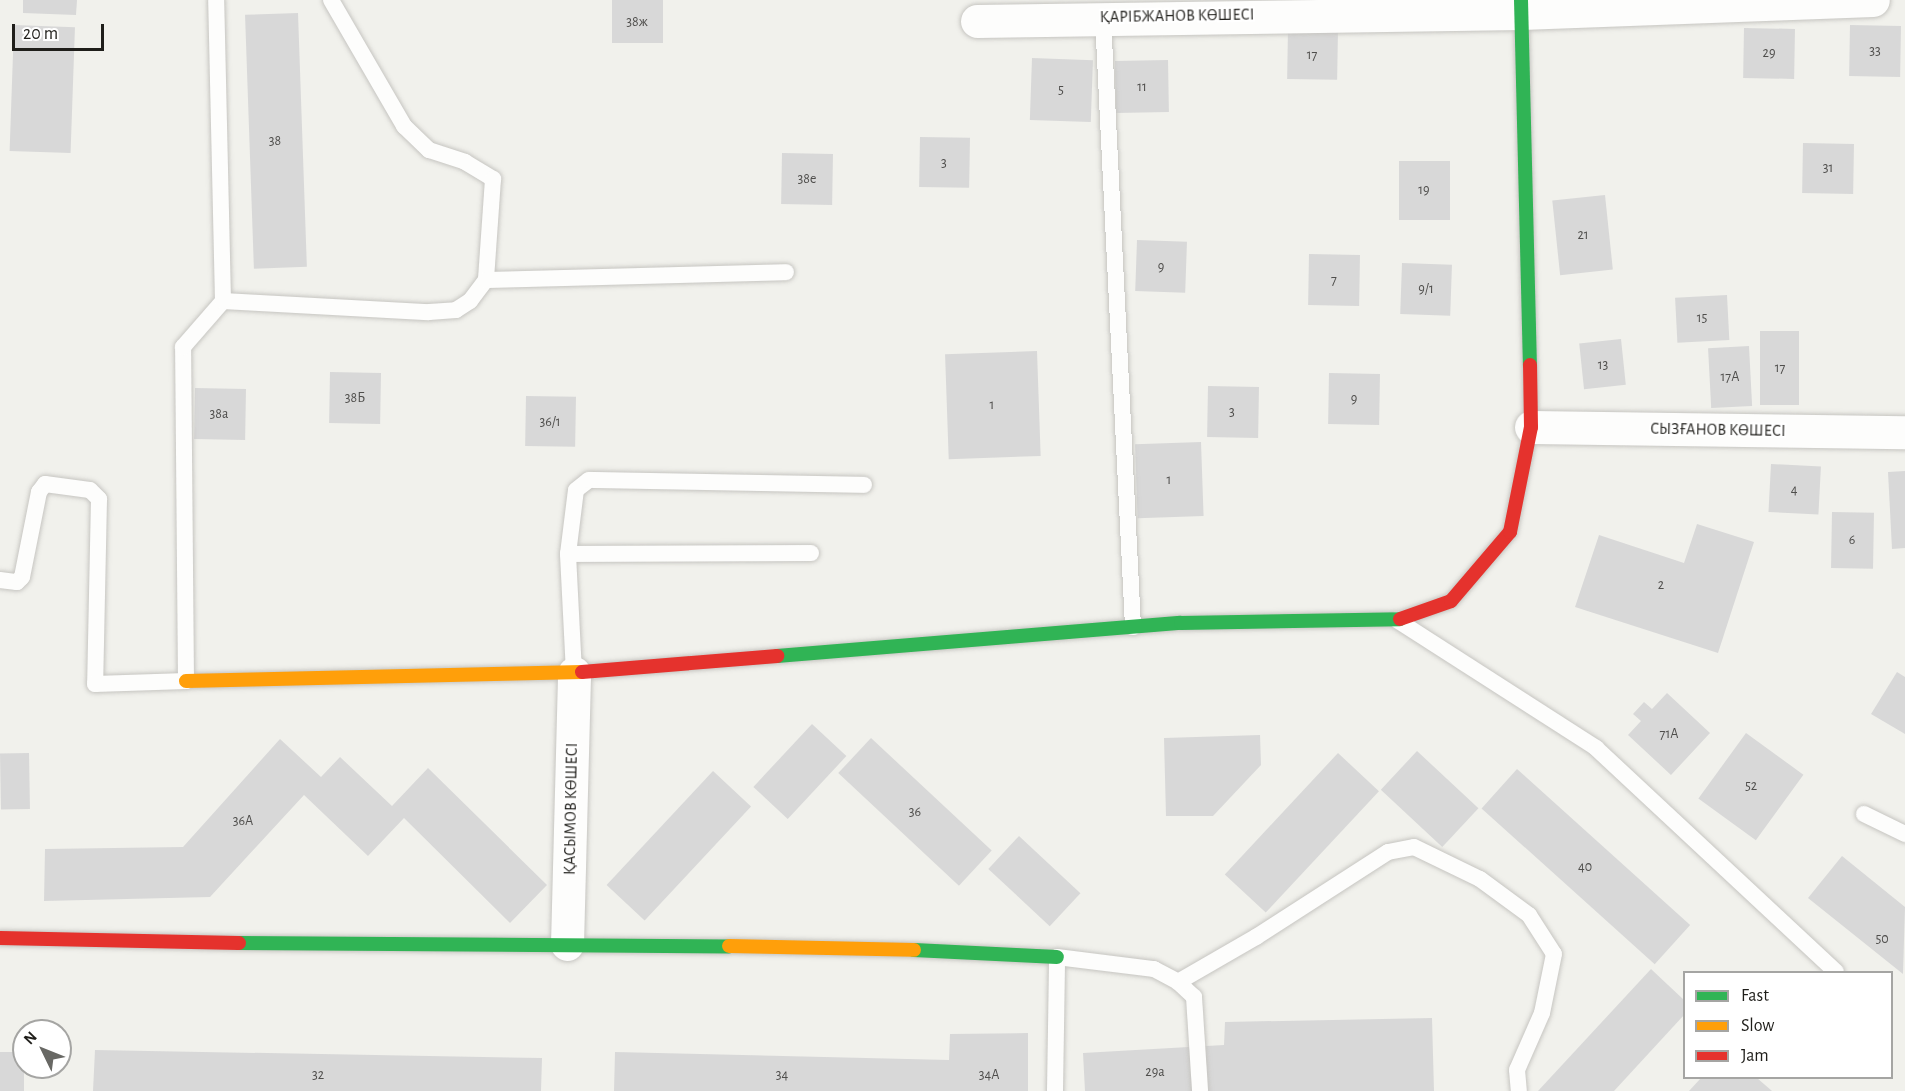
<!DOCTYPE html>
<html>
<head>
<meta charset="utf-8">
<style>
  body { margin:0 }
  #map { position:relative; width:1905px; height:1091px; overflow:hidden; background:#f1f1ec; font-family:"Alegreya Sans",sans-serif }
  div>[style] { position:absolute }
  [style*='--x'] { left:calc(var(--x)*1px); top:calc(var(--y)*1px); width:calc(var(--w)*1px); rotate:calc(var(--a)*1deg) }
  .building>* { inset:0; background:#d8d8d8; transform-origin:0 0 }
  .roads { filter:drop-shadow(0 0 2px #c6c5c1) drop-shadow(0 0 2px #c6c5c1) }
  .lane>* { height:16px; margin:-8px; padding:0 8px; transform-origin:8px; border-radius:8px; background:#fdfdfc }
  .street>* { height:33px; margin:-16.5px; padding:0 16.5px; transform-origin:16.5px; border-radius:16.5px; background:#fdfdfc }
  .fast>* { height:14px; margin:-7px; padding:0 7px; transform-origin:7px; border-radius:7px; background:#30b455 }
  .slow>* { height:14px; margin:-7px; padding:0 7px; transform-origin:7px; border-radius:7px; background:#ff9f0a }
  .jam>* { height:14px; margin:-7px; padding:0 7px; transform-origin:7px; border-radius:7px; background:#e5322d }
  span { translate:-50% -50%; white-space:nowrap; text-align:center; line-height:1.15; -webkit-text-stroke:4.5px #fff; paint-order:stroke }
  .number-label { font-size:14px; color:#4f4e4c }
  .number-label span { -webkit-text-stroke-width:0 }
  .street-label { font-size:16px; color:#1f1e1a }
  .legend { position:absolute; left:1683px; top:971px; width:210px; height:108px; box-sizing:border-box; background:#fff; border:2px solid #a5a5a3; margin:0; padding:8px 10px; list-style:none; font-size:18px; color:#1f1e1a }
  .legend li { display:flex; align-items:center; gap:12px; height:30px }
  .legend b { width:30px; border:2px solid #a5a5a3 }
  .north { position:absolute; left:12px; top:1019px; width:60px; height:60px; box-sizing:border-box; background:#fff; border:2px solid #a5a5a3; border-radius:50%; rotate:313deg; font-size:16px; font-weight:700; line-height:24px; text-align:center; color:#1f1e1a }
  .north::after { content:''; display:block; margin:auto; width:21px; height:27px; background:#686864; clip-path:polygon(50% 0,100% 100%,50% 72%,0 100%) }
  .scale { position:absolute; left:12px; top:24px; width:92px; height:27px; box-sizing:border-box; border:3px solid #1f1e1a; border-top:0; padding-left:8px; font-size:18px; line-height:21px; white-space:nowrap; color:#1f1e1a; -webkit-text-stroke:4px #fff; paint-order:stroke }
</style>
</head>
<body>
<div id="map">
  <div class="building">
    <div style="clip-path:polygon(23px 0,77px 0,76px 15px,23px 13px)"></div>
    <div style="left:612px;top:0;width:51px;height:43px"></div>
    <div style="left:298px;top:13px;width:254px;height:53px;rotate:88deg"></div>
    <div style="left:14px;top:25px;width:61px;height:126px;rotate:2deg"></div>
    <div style="left:1850px;top:25px;width:51px;height:51px;rotate:1deg"></div>
    <div style="left:1744px;top:28px;width:51px;height:50px;rotate:1deg"></div>
    <div style="left:1288px;top:29px;width:50px;height:50px;rotate:1deg"></div>
    <div style="left:1032px;top:58px;width:61px;height:62px;rotate:2deg"></div>
    <div style="left:1168px;top:60px;width:52px;height:53px;rotate:89deg"></div>
    <div style="left:920px;top:137px;width:50px;height:50px;rotate:1deg"></div>
    <div style="left:1803px;top:143px;width:51px;height:50px;rotate:1deg"></div>
    <div style="left:782px;top:153px;width:51px;height:51px;rotate:1deg"></div>
    <div style="left:1399px;top:161px;width:51px;height:59px"></div>
    <div style="left:1605px;top:195px;width:75px;height:53px;rotate:84deg"></div>
    <div style="left:1137px;top:240px;width:50px;height:51px;rotate:2deg"></div>
    <div style="left:1309px;top:254px;width:51px;height:51px;rotate:1deg"></div>
    <div style="left:1402px;top:263px;width:50px;height:51px;rotate:2deg"></div>
    <div style="left:1727px;top:295px;width:45px;height:52px;rotate:87deg"></div>
    <div style="left:1799px;top:331px;width:74px;height:39px;rotate:90deg"></div>
    <div style="left:1621px;top:339px;width:46px;height:42px;rotate:84deg"></div>
    <div style="left:1749px;top:346px;width:60px;height:41px;rotate:87deg"></div>
    <div style="left:1037px;top:351px;width:105px;height:92px;rotate:88deg"></div>
    <div style="left:330px;top:372px;width:51px;height:51px;rotate:1deg"></div>
    <div style="left:1329px;top:373px;width:51px;height:51px;rotate:1deg"></div>
    <div style="left:1208px;top:386px;width:51px;height:51px;rotate:1deg"></div>
    <div style="left:195px;top:388px;width:51px;height:51px;rotate:1deg"></div>
    <div style="left:526px;top:396px;width:50px;height:50px;rotate:1deg"></div>
    <div style="left:1201px;top:442px;width:74px;height:66px;rotate:88deg"></div>
    <div style="left:1771px;top:464px;width:50px;height:48px;rotate:3deg"></div>
    <div style="clip-path:polygon(1905px 471px,1905px 548px,1892px 549px,1888px 472px)"></div>
    <div style="left:1832px;top:512px;width:42px;height:56px;rotate:1deg"></div>
    <div style="clip-path:polygon(1697px 524px,1754px 542px,1718px 653px,1575px 607px,1599px 535px,1684px 563px)"></div>
    <div style="clip-path:polygon(1897px 672px,1905px 677px,1905px 734px,1871px 714px)"></div>
    <div style="clip-path:polygon(1667px 693px,1710px 733px,1671px 775px,1628px 735px,1641px 721px,1633px 714px,1644px 702px,1652px 709px)"></div>
    <div style="left:812px;top:724px;width:47px;height:86px;rotate:43deg"></div>
    <div style="left:1746px;top:733px;width:71px;height:81px;rotate:36deg"></div>
    <div style="clip-path:polygon(1260px 735px,1261px 765px,1213px 816px,1166px 816px,1164px 738px)"></div>
    <div style="left:871px;top:738px;width:165px;height:48px;rotate:43deg"></div>
    <div style="clip-path:polygon(280px 739px,321px 777px,340px 757px,392px 806px,428px 768px,547px 885px,510px 923px,404px 818px,368px 856px,304px 795px,210px 897px,44px 901px,45px 849px,183px 847px)"></div>
    <div style="left:1417px;top:751px;width:84px;height:53px;rotate:43deg"></div>
    <div style="left:29px;top:753px;width:56px;height:29px;rotate:89deg"></div>
    <div style="left:1338px;top:753px;width:56px;height:166px;rotate:43deg"></div>
    <div style="left:1517px;top:769px;width:233px;height:53px;rotate:42deg"></div>
    <div style="left:713px;top:771px;width:52px;height:156px;rotate:43deg"></div>
    <div style="left:1019px;top:836px;width:84px;height:45px;rotate:43deg"></div>
    <div style="clip-path:polygon(1842px 856px,1905px 907px,1903px 974px,1808px 898px)"></div>
    <div style="clip-path:polygon(1651px 969px,1684px 1000px,1684px 1015px,1614px 1091px,1538px 1091px)"></div>
    <div style="clip-path:polygon(1432px 1018px,1434px 1091px,1085px 1091px,1083px 1053px,1224px 1045px,1225px 1022px)"></div>
    <div style="clip-path:polygon(1028px 1033px,1028px 1091px,614px 1091px,615px 1052px,949px 1060px,950px 1034px)"></div>
    <div style="clip-path:polygon(95px 1050px,542px 1058px,541px 1091px,93px 1091px)"></div>
    <div style="left:0;top:1052px;width:24px;height:39px"></div>
    <div style="clip-path:polygon(1701px 1078px,1757px 1078px,1772px 1091px,1689px 1091px)"></div>
  </div>
  <div class="roads">
    <div class="lane">
      <div style="--x:331;--y:0;--w:146;--a:59.9"></div>
      <div style="--x:404;--y:126;--w:35;--a:44"></div>
      <div style="--x:429;--y:150;--w:38;--a:18"></div>
      <div style="--x:465;--y:162;--w:33;--a:31"></div>
      <div style="--x:493;--y:179;--w:101;--a:94"></div>
      <div style="--x:1103;--y:18;--w:610;--a:87.18"></div>
      <div style="--x:223;--y:301;--w:206;--a:3.1"></div>
      <div style="--x:429;--y:312;--w:27;--a:-4"></div>
      <div style="--x:456;--y:310;--w:17;--a:-33"></div>
      <div style="--x:470;--y:301;--w:26;--a:-53"></div>
      <div style="--x:486;--y:280;--w:300;--a:-1.5"></div>
      <div style="--x:568;--y:554;--w:64;--a:-82.9"></div>
      <div style="--x:576;--y:490;--w:16;--a:-38"></div>
      <div style="--x:589;--y:480;--w:275;--a:1"></div>
      <div style="--x:0;--y:580;--w:17;--a:7"></div>
      <div style="--x:17;--y:582;--w:7;--a:-45"></div>
      <div style="--x:22;--y:577;--w:87;--a:-78.7"></div>
      <div style="--x:39;--y:492;--w:10;--a:-53"></div>
      <div style="--x:45;--y:484;--w:45;--a:7.6"></div>
      <div style="--x:90;--y:490;--w:13;--a:45"></div>
      <div style="--x:99;--y:499;--w:185;--a:91.2"></div>
      <div style="--x:95;--y:684;--w:91;--a:-1.9"></div>
      <div style="--x:186;--y:681;--w:334;--a:-90.5"></div>
      <div style="--x:183;--y:347;--w:61;--a:-49"></div>
      <div style="--x:223;--y:301;--w:301;--a:-91.3"></div>
      <div style="--x:1397;--y:620;--w:237;--a:32.7"></div>
      <div style="--x:1596;--y:748;--w:328;--a:43"></div>
      <div style="--x:574;--y:673;--w:119;--a:-92.9"></div>
      <div style="--x:568;--y:554;--w:243;--a:-0.2"></div>
      <div style="--x:1864;--y:814;--w:46;--a:26"></div>
      <div style="--x:1178;--y:982;--w:90;--a:-30"></div>
      <div style="--x:1256;--y:937;--w:157;--a:-32.8"></div>
      <div style="--x:1388;--y:852;--w:26;--a:-11"></div>
      <div style="--x:1414;--y:847;--w:73;--a:25.9"></div>
      <div style="--x:1480;--y:879;--w:61;--a:36.3"></div>
      <div style="--x:1529;--y:915;--w:46;--a:57.3"></div>
      <div style="--x:1554;--y:954;--w:60;--a:101.5"></div>
      <div style="--x:1542;--y:1013;--w:62;--a:113.7"></div>
      <div style="--x:1517;--y:1070;--w:21;--a:85"></div>
      <div style="--x:1055;--y:1091;--w:134;--a:-89.1"></div>
      <div style="--x:1057;--y:957;--w:98;--a:7.1"></div>
      <div style="--x:1154;--y:969;--w:27;--a:28"></div>
      <div style="--x:1178;--y:982;--w:22;--a:43"></div>
      <div style="--x:1194;--y:997;--w:94;--a:86.3"></div>
    </div>
    <div class="street">
      <div style="--x:977;--y:21;--w:544;--a:-0.84"></div>
      <div style="--x:1521;--y:13;--w:352;--a:-2.1"></div>
      <div style="--x:1531;--y:427;--w:374;--a:0.8"></div>
      <div style="--x:567;--y:944;--w:271;--a:-88.5"></div>
    </div>
    <div class="fast">
      <div style="--x:1521;--y:0;--w:365;--a:88.6"></div>
      <div style="--x:777;--y:656;--w:405;--a:-4.7"></div>
      <div style="--x:1181;--y:623;--w:219;--a:-1"></div>
      <div style="--x:239;--y:943;--w:490;--a:0.4"></div>
      <div style="--x:914;--y:950;--w:143;--a:2.8"></div>
    </div>
    <div class="slow">
      <div style="--x:186;--y:681;--w:396;--a:-1.3"></div>
      <div style="--x:729;--y:946;--w:185;--a:1.2"></div>
    </div>
    <div class="jam">
      <div style="--x:1400;--y:619;--w:54;--a:-19.4"></div>
      <div style="--x:1451;--y:601;--w:91;--a:-49.5"></div>
      <div style="--x:1510;--y:532;--w:107;--a:-78.7"></div>
      <div style="--x:1531;--y:427;--w:62;--a:-90.9"></div>
      <div style="--x:582;--y:672;--w:196;--a:-4.7"></div>
      <div style="--x:0;--y:938;--w:239;--a:1.2"></div>
    </div>
  </div>
  <div class="number-label">
    <span style="left:637px;top:22px">38ж</span>
    <span style="left:1875px;top:51px">33</span>
    <span style="left:1769px;top:53px">29</span>
    <span style="left:1312px;top:55px">17</span>
    <span style="left:1142px;top:87px">11</span>
    <span style="left:1061px;top:90px">5</span>
    <span style="left:275px;top:141px">38</span>
    <span style="left:944px;top:163px">3</span>
    <span style="left:1828px;top:168px">31</span>
    <span style="left:807px;top:179px">38е</span>
    <span style="left:1424px;top:190px">19</span>
    <span style="left:1583px;top:235px">21</span>
    <span style="left:1161px;top:267px">9</span>
    <span style="left:1334px;top:280px">7</span>
    <span style="left:1426px;top:289px">9/1</span>
    <span style="left:1702px;top:318px">15</span>
    <span style="left:1603px;top:365px">13</span>
    <span style="left:1780px;top:368px">17</span>
    <span style="left:1730px;top:377px">17А</span>
    <span style="left:355px;top:398px">38Б</span>
    <span style="left:1354px;top:399px">9</span>
    <span style="left:992px;top:405px">1</span>
    <span style="left:1232px;top:412px">3</span>
    <span style="left:219px;top:414px">38а</span>
    <span style="left:550px;top:422px">36/1</span>
    <span style="left:1169px;top:480px">1</span>
    <span style="left:1794px;top:490px">4</span>
    <span style="left:1852px;top:540px">6</span>
    <span style="left:1661px;top:585px">2</span>
    <span style="left:1669px;top:734px">71А</span>
    <span style="left:1751px;top:786px">52</span>
    <span style="left:915px;top:812px">36</span>
    <span style="left:243px;top:821px">36А</span>
    <span style="left:1585px;top:867px">40</span>
    <span style="left:1882px;top:939px">50</span>
    <span style="left:1155px;top:1072px">29а</span>
    <span style="left:318px;top:1075px">32</span>
    <span style="left:782px;top:1075px">34</span>
    <span style="left:989px;top:1075px">34А</span>
  </div>
  <div class="street-label">
    <span style="left:1177px;top:16px;rotate:-1deg">ҚАРІБЖАНОВ КӨШЕСІ</span>
    <span style="left:1718px;top:430px;rotate:1deg">СЫЗҒАНОВ КӨШЕСІ</span>
    <span style="left:571px;top:809px;rotate:-89deg">ҚАСЫМОВ КӨШЕСІ</span>
  </div>
  <ul class="legend">
  <li><b style="height:8px;background:#30b455"></b>Fast</li>
  <li><b style="height:8px;background:#ff9f0a"></b>Slow</li>
  <li><b style="height:8px;background:#e5322d"></b>Jam</li>
  </ul>
  <div class="north">N</div>
  <div class="scale">20 m</div>
</div>
</body>
</html>
